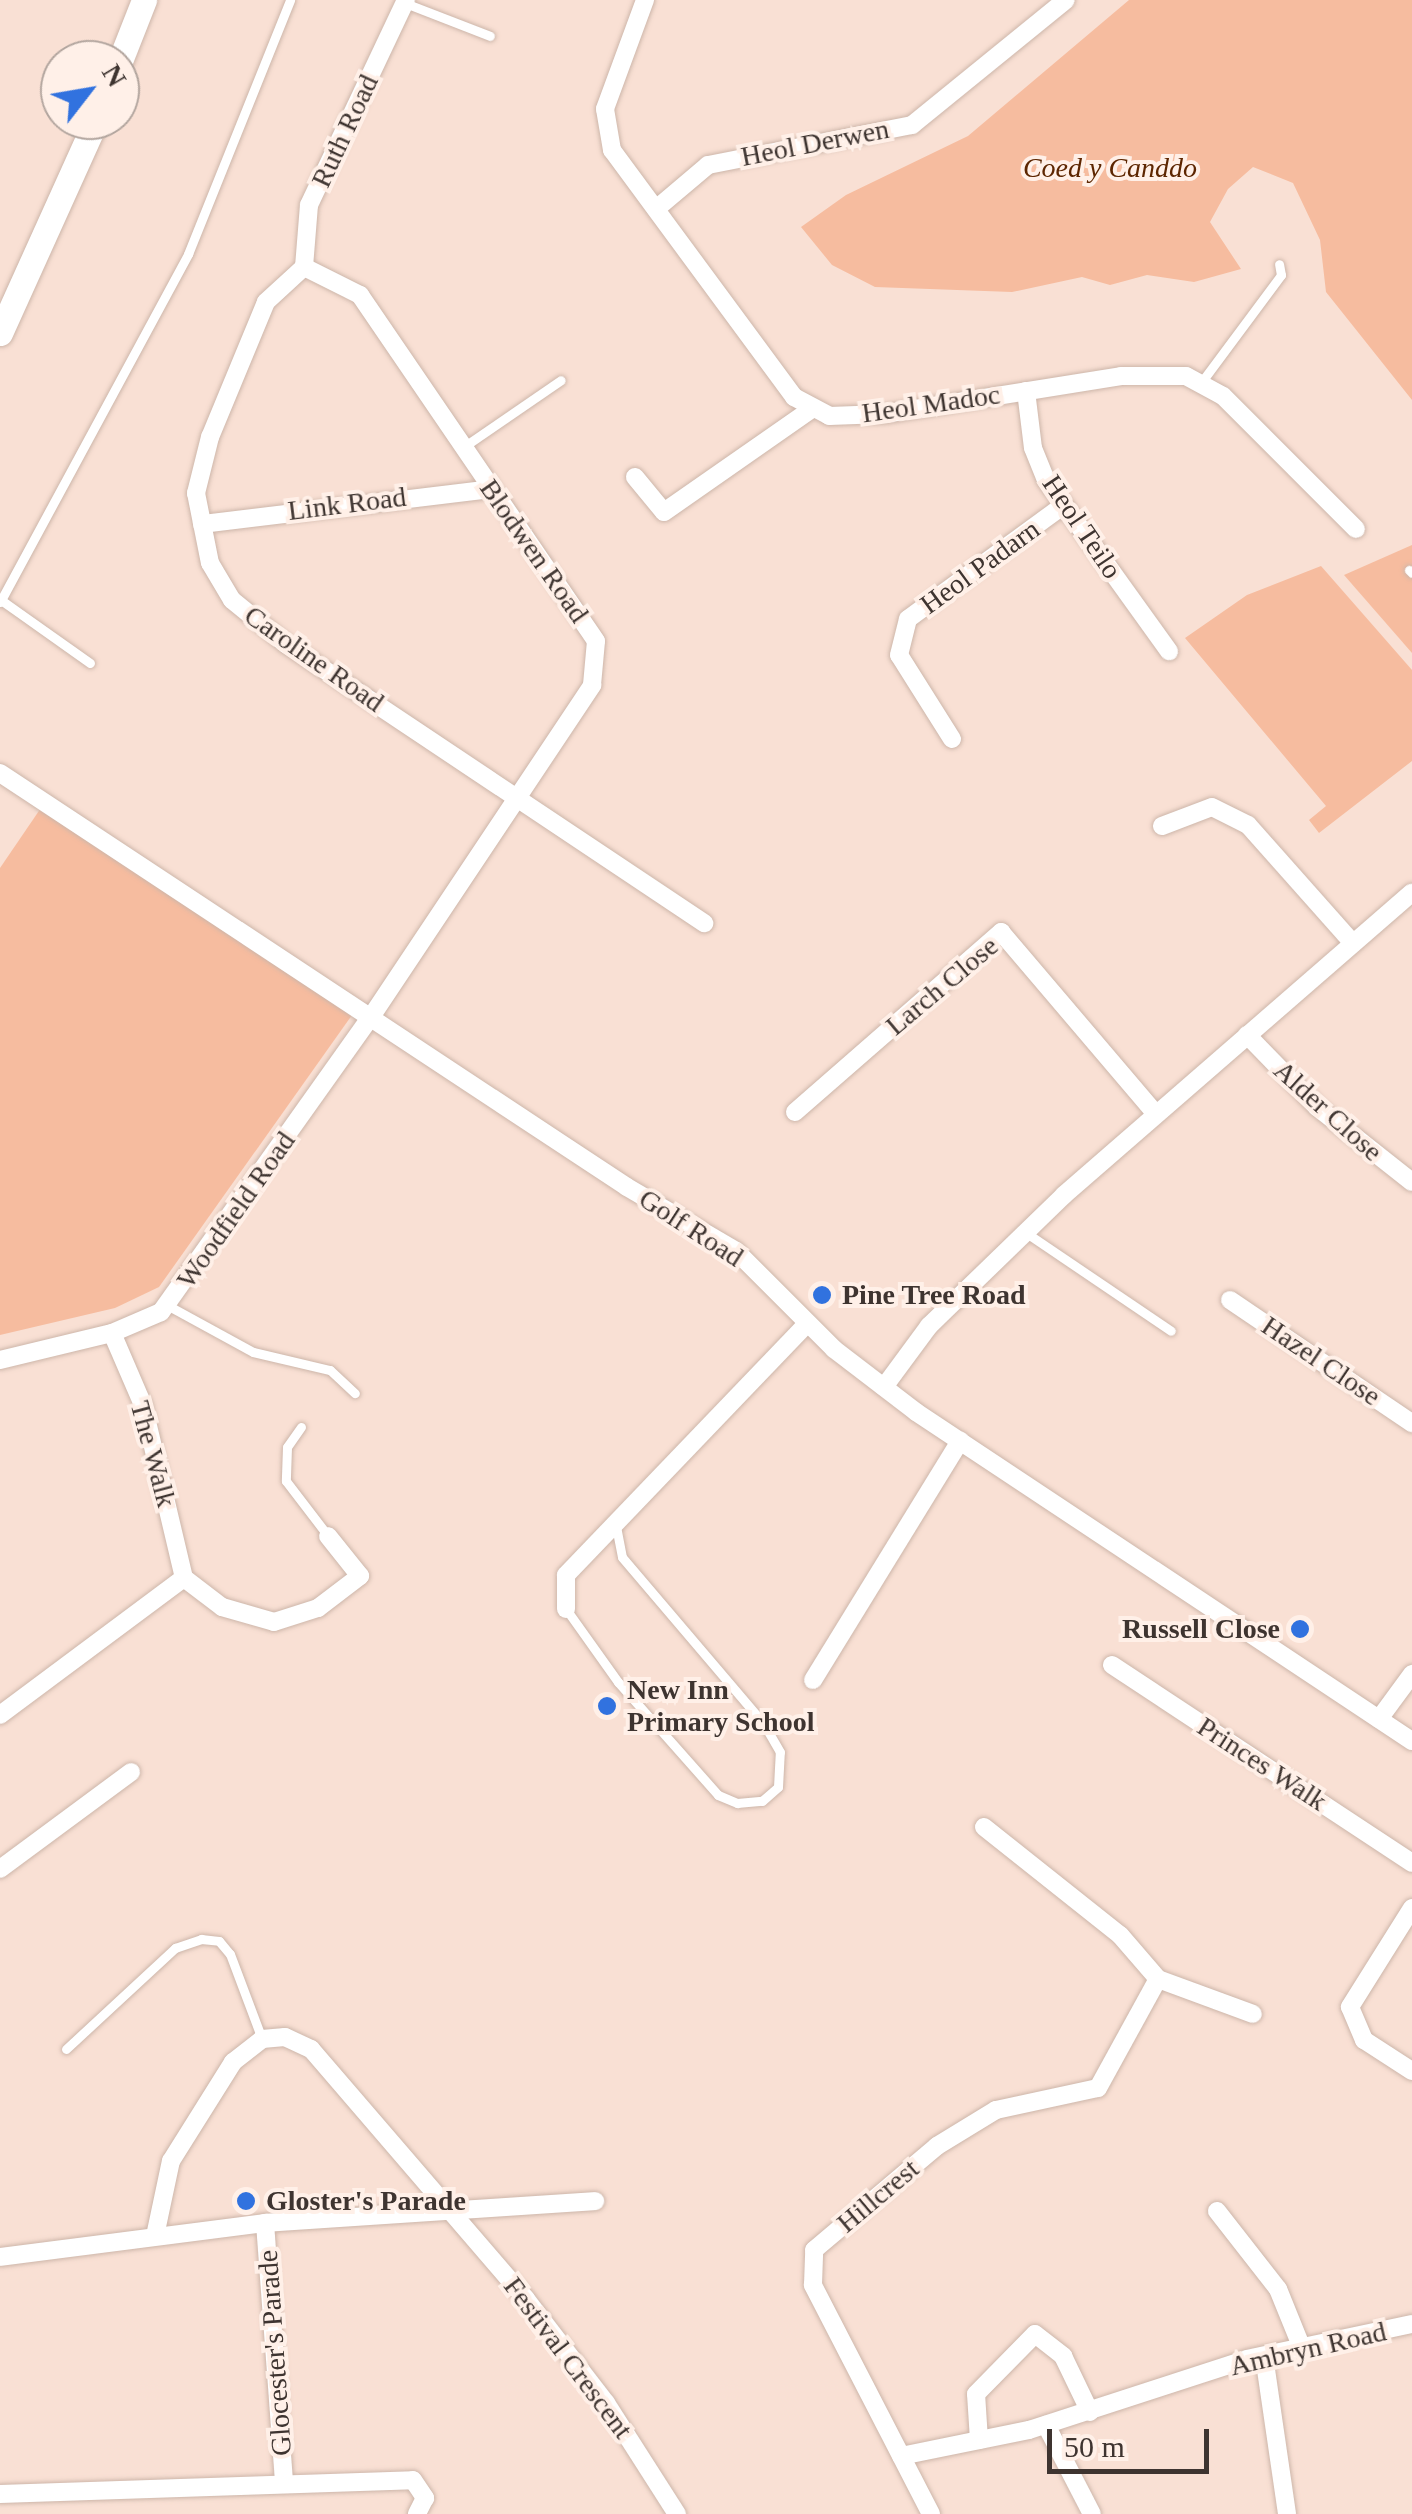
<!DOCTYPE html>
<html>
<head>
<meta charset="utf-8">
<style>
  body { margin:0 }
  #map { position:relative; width:1412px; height:2514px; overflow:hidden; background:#f9e0d4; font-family:"Times New Roman",serif }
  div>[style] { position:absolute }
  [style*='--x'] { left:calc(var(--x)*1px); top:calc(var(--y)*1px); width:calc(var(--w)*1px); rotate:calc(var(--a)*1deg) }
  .green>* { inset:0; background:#f6bc9f }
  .roads { filter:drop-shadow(0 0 2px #cdb6aa) drop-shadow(0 0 2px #cdb6aa) }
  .lane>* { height:9px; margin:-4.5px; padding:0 4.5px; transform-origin:4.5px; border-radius:4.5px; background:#fff }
  .street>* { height:18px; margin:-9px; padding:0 9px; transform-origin:9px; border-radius:9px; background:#fff }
  .secondary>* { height:25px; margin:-12.5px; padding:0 12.5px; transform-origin:12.5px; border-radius:12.5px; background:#fff }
  .dots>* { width:28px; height:28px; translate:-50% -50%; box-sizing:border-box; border:5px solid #fff0e8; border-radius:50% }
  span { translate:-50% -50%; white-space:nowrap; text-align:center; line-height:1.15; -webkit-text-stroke:8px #fff0e8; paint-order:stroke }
  .street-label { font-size:28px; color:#3e3430 }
  .park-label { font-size:28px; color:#5d2601; font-style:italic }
  .poi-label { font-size:28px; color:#3e3430; font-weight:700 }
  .left { translate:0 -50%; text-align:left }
  .right { translate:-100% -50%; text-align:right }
  .north { position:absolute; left:40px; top:40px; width:100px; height:100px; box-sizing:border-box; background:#fff0e8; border:2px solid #b2a59e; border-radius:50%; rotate:59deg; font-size:28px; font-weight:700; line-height:40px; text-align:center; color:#3e3430 }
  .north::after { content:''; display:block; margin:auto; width:35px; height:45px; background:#3172df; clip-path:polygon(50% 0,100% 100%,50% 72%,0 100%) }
  .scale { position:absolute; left:1047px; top:2429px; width:162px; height:45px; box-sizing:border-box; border:5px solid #3e3430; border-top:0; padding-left:12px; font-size:30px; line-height:35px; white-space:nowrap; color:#3e3430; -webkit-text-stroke:8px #fff0e8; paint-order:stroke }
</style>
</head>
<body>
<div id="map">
  <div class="green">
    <div style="clip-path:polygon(1129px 0,1412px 0,1412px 400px,1326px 292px,1320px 240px,1293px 183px,1253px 167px,1228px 189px,1210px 222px,1241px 269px,1194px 282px,1147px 275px,1110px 285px,1082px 277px,1012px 292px,875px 287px,832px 265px,801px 227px,846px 195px,968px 136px)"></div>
    <div style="clip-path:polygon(1412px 545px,1412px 653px,1344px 575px)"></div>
    <div style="clip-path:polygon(1321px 566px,1412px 670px,1412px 761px,1319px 833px,1309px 820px,1326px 806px,1185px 638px,1247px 595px)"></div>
    <div style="clip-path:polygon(45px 802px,357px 1008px,159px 1287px,115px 1308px,0 1335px,0 868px)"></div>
  </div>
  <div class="roads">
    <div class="lane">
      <div style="--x:405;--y:3;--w:91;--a:21.2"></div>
      <div style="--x:1200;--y:384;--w:136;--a:-53.4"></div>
      <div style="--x:1281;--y:275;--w:11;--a:-100"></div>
      <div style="--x:465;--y:446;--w:116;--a:-34.5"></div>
      <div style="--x:1409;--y:570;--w:4;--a:45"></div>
      <div style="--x:1;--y:600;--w:109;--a:35.3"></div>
      <div style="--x:0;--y:602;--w:396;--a:-61.6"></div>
      <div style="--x:188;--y:254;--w:274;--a:-68.1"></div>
      <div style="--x:1025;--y:1232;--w:176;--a:34.1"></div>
      <div style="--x:167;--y:1305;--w:98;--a:28.7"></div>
      <div style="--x:253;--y:1352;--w:79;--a:13.2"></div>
      <div style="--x:330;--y:1370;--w:34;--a:43"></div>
      <div style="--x:301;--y:1427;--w:24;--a:125"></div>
      <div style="--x:287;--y:1447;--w:34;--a:92"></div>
      <div style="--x:286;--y:1481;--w:69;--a:52.6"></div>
      <div style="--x:566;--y:1609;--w:90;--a:54.5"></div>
      <div style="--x:618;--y:1682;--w:151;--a:48.5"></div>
      <div style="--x:718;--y:1795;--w:21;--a:23"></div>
      <div style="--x:737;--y:1803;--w:25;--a:-5"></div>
      <div style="--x:762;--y:1801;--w:21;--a:-41"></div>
      <div style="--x:778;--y:1787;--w:35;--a:-87"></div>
      <div style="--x:780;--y:1752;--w:32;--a:-120"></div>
      <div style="--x:764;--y:1724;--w:219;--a:-130.4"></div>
      <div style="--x:622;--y:1557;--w:31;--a:-101"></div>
      <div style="--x:66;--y:2049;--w:149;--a:-42.8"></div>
      <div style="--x:175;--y:1948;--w:28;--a:-19"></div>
      <div style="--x:201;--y:1939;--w:18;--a:6"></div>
      <div style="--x:219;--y:1941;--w:17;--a:50"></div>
      <div style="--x:230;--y:1954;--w:91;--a:69.4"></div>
    </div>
    <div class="street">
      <div style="--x:645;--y:0;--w:116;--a:110.2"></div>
      <div style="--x:605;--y:109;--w:42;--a:80.3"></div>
      <div style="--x:612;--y:150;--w:307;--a:53.6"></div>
      <div style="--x:794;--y:397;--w:40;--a:28"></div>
      <div style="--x:829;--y:416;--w:55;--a:-2.1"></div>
      <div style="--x:884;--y:414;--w:240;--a:-9.1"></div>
      <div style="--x:1121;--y:376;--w:65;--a:0"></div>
      <div style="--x:1186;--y:376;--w:42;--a:28.4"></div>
      <div style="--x:1223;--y:396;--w:188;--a:45"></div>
      <div style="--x:656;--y:209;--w:68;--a:-40.2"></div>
      <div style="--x:708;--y:165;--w:208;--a:-11.1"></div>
      <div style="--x:912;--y:125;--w:198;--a:-39.1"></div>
      <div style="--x:304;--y:267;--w:52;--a:137.4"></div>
      <div style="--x:266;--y:302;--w:146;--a:112.5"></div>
      <div style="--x:210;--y:437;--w:58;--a:104"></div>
      <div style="--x:196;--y:493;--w:71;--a:78.7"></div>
      <div style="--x:210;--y:563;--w:43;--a:59.3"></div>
      <div style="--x:232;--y:600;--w:70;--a:39.2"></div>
      <div style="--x:286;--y:644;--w:503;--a:33.72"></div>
      <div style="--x:304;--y:267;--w:62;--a:-85.4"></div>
      <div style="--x:309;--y:205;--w:227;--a:-64.7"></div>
      <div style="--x:1026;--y:391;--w:57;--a:83"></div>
      <div style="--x:1033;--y:448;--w:35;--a:68"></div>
      <div style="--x:1046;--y:480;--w:211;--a:54.3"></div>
      <div style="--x:635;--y:477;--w:45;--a:50.4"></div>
      <div style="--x:664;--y:512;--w:182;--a:-34.9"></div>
      <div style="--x:202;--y:524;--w:292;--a:-6.9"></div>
      <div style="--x:952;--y:739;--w:99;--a:-122.2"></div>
      <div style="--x:899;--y:655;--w:37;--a:-76"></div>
      <div style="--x:908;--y:619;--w:193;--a:-36.2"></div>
      <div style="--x:0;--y:773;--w:751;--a:33.44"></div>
      <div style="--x:627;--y:1187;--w:126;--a:30.4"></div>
      <div style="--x:736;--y:1251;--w:139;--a:45"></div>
      <div style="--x:834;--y:1349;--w:103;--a:37.5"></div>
      <div style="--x:916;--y:1412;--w:595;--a:33.56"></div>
      <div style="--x:1162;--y:826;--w:53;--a:-20.8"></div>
      <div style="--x:1212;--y:807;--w:40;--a:26.6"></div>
      <div style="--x:1248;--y:825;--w:157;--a:48.4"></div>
      <div style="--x:1247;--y:1035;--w:100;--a:45.8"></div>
      <div style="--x:1317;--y:1107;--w:121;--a:38.3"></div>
      <div style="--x:795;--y:1112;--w:274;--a:-41.1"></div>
      <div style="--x:1001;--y:932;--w:236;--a:49.6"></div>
      <div style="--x:1230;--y:1300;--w:220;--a:34.1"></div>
      <div style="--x:0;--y:1360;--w:115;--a:-13.6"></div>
      <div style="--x:112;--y:1333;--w:53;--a:-23.2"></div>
      <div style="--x:161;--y:1312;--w:362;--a:-54.6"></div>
      <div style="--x:371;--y:1017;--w:399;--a:-56.3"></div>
      <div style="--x:592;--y:685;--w:44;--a:-84.8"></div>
      <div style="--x:596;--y:641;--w:419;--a:-124.3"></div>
      <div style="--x:360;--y:295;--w:63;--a:-153.4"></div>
      <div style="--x:884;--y:1387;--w:76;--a:-53.6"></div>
      <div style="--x:929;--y:1326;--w:188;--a:-44.1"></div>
      <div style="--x:1064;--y:1195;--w:461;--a:-41"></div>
      <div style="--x:184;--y:1578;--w:48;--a:37.3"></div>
      <div style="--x:222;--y:1607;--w:54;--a:16.1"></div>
      <div style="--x:274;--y:1622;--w:46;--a:-17.7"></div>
      <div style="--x:318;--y:1608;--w:53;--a:-37.3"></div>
      <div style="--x:360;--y:1576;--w:51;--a:-128.7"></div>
      <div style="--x:566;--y:1609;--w:34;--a:-90"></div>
      <div style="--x:566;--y:1575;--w:349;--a:-46.2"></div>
      <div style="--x:1112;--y:1665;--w:359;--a:33.4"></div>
      <div style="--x:813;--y:1680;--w:281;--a:-58.4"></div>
      <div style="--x:0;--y:1715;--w:229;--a:-36.7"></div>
      <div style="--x:184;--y:1578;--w:178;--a:-103.3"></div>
      <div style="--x:143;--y:1405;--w:78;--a:-113.3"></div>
      <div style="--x:1379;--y:1719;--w:56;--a:-53.7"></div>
      <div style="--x:984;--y:1827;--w:174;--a:38.5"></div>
      <div style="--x:1120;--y:1935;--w:58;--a:49.2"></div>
      <div style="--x:1158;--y:1979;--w:101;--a:20.2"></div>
      <div style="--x:0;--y:1869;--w:163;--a:-36.5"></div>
      <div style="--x:1412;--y:1908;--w:117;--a:122.1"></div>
      <div style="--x:1350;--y:2007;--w:36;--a:67"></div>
      <div style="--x:1364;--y:2040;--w:57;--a:32.9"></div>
      <div style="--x:1217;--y:2211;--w:99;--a:52"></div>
      <div style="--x:1278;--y:2289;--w:64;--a:67.9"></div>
      <div style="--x:265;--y:2223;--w:260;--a:85.8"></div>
      <div style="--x:155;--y:2236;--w:77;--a:-78"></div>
      <div style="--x:171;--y:2161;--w:117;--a:-57.9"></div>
      <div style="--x:233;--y:2062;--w:37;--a:-38"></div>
      <div style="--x:262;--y:2039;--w:23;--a:-5"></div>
      <div style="--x:285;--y:2037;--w:29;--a:25"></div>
      <div style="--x:311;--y:2049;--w:330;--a:49.3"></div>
      <div style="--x:526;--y:2299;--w:131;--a:52.4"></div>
      <div style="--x:606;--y:2403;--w:132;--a:57.4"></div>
      <div style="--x:0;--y:2257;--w:267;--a:-7.3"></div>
      <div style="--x:265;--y:2223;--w:331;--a:-3.8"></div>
      <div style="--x:1264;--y:2356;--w:160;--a:81.7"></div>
      <div style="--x:1046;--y:2425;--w:100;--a:62.7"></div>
      <div style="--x:979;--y:2440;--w:46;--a:-93.7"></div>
      <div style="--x:976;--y:2394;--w:84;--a:-45.5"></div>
      <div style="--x:1035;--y:2334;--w:36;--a:38"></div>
      <div style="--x:1063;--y:2356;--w:62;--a:64.3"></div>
      <div style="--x:901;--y:2456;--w:131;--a:-11.5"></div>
      <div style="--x:1029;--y:2430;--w:229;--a:-18"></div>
      <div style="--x:1247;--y:2359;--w:169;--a:-12"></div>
      <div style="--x:0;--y:2494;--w:413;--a:-1.9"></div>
      <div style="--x:413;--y:2480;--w:22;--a:56"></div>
      <div style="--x:425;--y:2498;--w:18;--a:117"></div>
      <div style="--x:931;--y:2514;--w:258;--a:-117.3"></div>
      <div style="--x:813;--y:2285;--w:35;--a:-88"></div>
      <div style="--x:814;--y:2250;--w:161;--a:-40.2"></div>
      <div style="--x:937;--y:2146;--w:69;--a:-31.4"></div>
      <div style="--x:996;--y:2110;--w:104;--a:-12.2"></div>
      <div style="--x:1098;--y:2088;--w:124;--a:-61.2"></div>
    </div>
    <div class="secondary">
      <div style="--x:120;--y:61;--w:66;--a:-68.5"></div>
      <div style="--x:0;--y:333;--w:234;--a:-65.7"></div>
    </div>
  </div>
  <div class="dots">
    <div style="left:822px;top:1295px;background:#3172df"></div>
    <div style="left:1300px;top:1629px;background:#3172df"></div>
    <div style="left:607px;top:1706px;background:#3172df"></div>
    <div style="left:246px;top:2201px;background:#3172df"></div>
  </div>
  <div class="street-label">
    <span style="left:345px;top:131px;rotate:-65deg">Ruth Road</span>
    <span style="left:815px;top:143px;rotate:-11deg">Heol Derwen</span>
    <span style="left:931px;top:404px;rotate:-8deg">Heol Madoc</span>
    <span style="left:347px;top:504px;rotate:-7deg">Link Road</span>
    <span style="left:1082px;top:527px;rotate:56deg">Heol Teilo</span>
    <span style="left:534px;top:551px;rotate:55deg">Blodwen Road</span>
    <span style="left:980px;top:567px;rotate:-36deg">Heol Padarn</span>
    <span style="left:314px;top:659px;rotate:35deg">Caroline Road</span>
    <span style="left:942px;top:986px;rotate:-40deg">Larch Close</span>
    <span style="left:1328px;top:1111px;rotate:42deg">Alder Close</span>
    <span style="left:236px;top:1210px;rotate:-55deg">Woodfield Road</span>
    <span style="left:691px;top:1228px;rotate:33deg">Golf Road</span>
    <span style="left:1321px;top:1361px;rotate:34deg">Hazel Close</span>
    <span style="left:153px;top:1454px;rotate:75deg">The Walk</span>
    <span style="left:1262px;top:1764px;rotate:33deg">Princes Walk</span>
    <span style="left:878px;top:2196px;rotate:-40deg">Hillcrest</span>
    <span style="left:1308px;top:2349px;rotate:-13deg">Ambryn Road</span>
    <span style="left:275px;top:2353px;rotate:-94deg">Glocester's Parade</span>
    <span style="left:568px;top:2358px;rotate:53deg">Festival Crescent</span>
  </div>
  <div class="park-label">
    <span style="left:1110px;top:168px">Coed y Canddo</span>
  </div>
  <div class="poi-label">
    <span class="left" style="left:842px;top:1295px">Pine Tree Road</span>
    <span class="right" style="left:1280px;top:1629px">Russell Close</span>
    <span class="left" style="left:627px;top:1706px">New Inn<br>Primary School</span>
    <span class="left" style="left:266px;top:2201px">Gloster's Parade</span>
  </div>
  <div class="north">N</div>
  <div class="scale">50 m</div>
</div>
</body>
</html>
